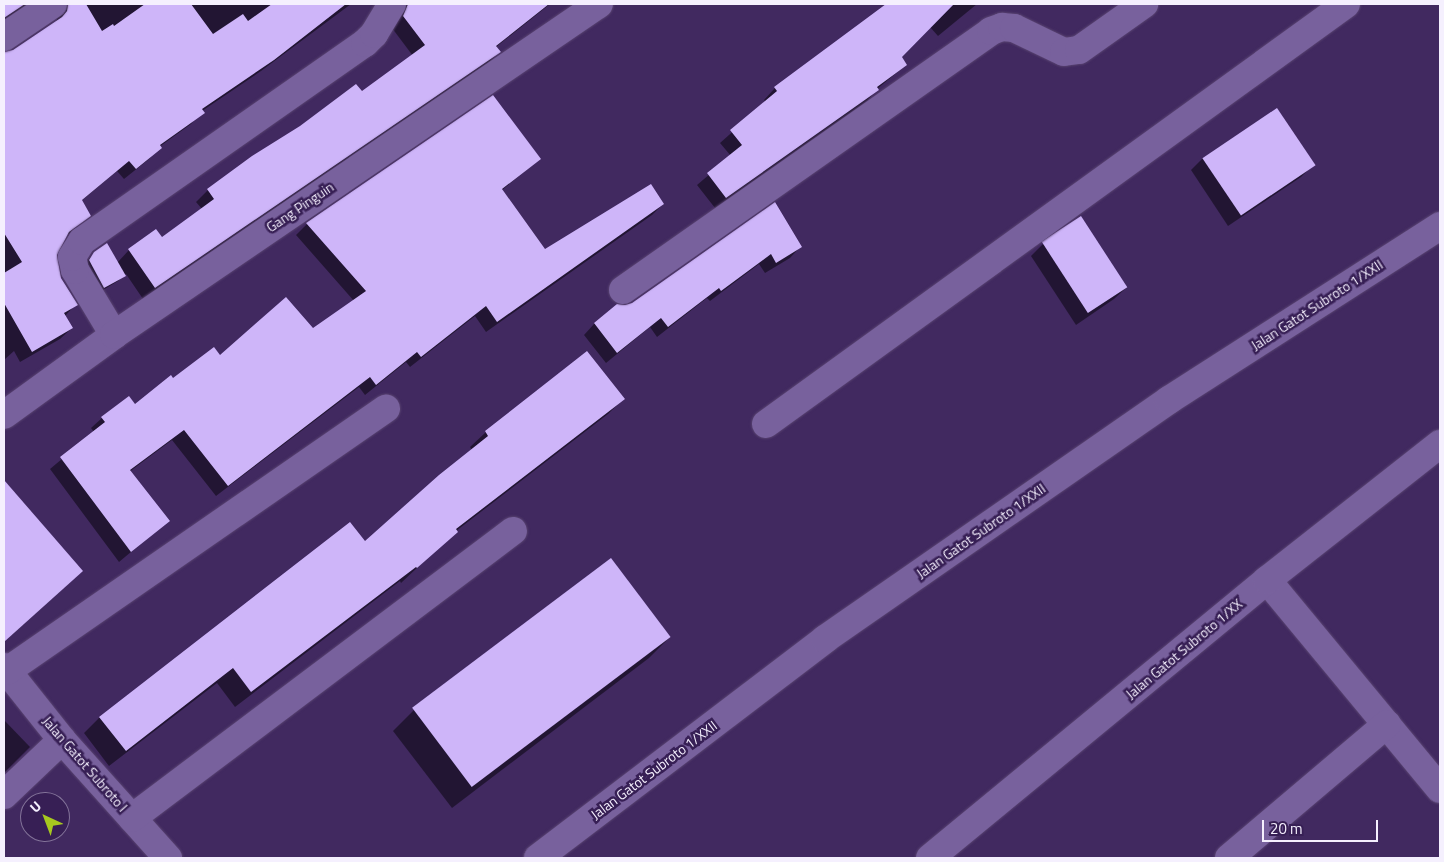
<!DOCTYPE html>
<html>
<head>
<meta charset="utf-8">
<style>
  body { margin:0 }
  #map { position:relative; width:1444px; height:862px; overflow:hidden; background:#412960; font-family:"Titillium Web",sans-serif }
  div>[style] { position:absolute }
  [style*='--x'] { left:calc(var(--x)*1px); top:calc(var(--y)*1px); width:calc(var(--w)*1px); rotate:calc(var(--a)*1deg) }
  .shadow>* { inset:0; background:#0007 }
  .building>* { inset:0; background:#ceb5f9; transform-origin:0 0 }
  .roads { filter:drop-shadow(0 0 1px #594471) drop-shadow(0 0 1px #594471) }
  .street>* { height:28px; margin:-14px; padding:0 14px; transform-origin:14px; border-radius:14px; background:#78619d }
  span { translate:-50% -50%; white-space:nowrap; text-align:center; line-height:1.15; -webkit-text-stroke:5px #371f55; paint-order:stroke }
  .street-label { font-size:14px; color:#f5f0fe }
  .frame { position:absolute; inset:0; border:5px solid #f5f0fe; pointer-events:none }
  .north { position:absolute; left:20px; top:792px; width:50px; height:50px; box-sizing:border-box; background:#371f55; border:1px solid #837399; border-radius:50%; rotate:317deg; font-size:14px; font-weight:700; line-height:20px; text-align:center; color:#f5f0fe }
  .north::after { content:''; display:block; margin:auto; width:18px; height:22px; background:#a7c81f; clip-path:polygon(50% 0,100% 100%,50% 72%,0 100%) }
  .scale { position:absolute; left:1262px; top:820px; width:116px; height:22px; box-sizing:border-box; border:2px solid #f5f0fe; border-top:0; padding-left:6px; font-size:15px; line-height:18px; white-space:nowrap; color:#f5f0fe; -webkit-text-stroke:4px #371f55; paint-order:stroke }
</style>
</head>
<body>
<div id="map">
  <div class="shadow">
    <div style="clip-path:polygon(4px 4px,29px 4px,4px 21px)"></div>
    <div style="clip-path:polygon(51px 4px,351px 4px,261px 71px,202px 111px,191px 124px,159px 147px,149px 159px,124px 179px,117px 171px,81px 201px,89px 216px,65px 237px,55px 254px,60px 278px,76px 304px,65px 316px,72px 328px,60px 339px,20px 362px,14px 351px,4px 360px,4px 54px,13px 51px,56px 22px,58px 16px)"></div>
    <div style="clip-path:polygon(390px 4px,550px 4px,496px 47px,499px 52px,488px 63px,143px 299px,126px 274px,118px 281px,98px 293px,83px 266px,94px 253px,117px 263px,129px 250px,161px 238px,202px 209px,196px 202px,208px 190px,362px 93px,413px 56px,392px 28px)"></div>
    <div style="clip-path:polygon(889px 4px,977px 4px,938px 36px,930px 27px,900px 57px,906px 65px,877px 89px,867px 101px,715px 208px,697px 185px,731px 156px,720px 143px,766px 102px,764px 100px,775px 88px)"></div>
    <div style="clip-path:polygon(493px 97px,540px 159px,502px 190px,544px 250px,663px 204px,652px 215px,486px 332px,475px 316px,410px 367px,406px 362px,365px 395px,359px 387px,216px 496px,172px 440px,129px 472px,168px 521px,119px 562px,50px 469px,94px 432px,91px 428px,102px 418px,135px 406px,172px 379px,220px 356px,313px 330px,354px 301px,296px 235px,307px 224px)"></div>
    <div style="clip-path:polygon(1203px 158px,1313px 165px,1301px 177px,1228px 226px,1191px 170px)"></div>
    <div style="clip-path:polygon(775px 204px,800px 247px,790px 258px,765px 273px,759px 264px,710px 301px,707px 298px,657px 337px,650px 327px,606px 363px,584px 335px,594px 324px,618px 306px,625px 307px,633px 304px)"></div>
    <div style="clip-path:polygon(1043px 244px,1126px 288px,1114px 299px,1076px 325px,1031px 256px)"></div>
    <div style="clip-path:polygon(623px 399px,608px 414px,456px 531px,401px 583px,400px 581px,235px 707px,217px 683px,109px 766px,84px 733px,99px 718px,365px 543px,472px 450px,470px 447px,486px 432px)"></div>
    <div style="clip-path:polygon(7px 486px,69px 583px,4px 642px,4px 489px)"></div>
    <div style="clip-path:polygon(670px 637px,649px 658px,452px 808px,393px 731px,414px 710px)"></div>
    <div style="clip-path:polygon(4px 720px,30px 747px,4px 773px)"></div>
  </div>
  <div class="building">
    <div style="clip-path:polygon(4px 4px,25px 4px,4px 18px)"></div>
    <div style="clip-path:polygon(68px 4px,86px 4px,102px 31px,113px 24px,114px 26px,145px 4px,191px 4px,213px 34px,243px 14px,248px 21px,272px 4px,346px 4px,274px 60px,202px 109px,205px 113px,160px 145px,162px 148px,136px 169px,129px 161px,82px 200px,91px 216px,69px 232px,57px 255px,61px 278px,78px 305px,64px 313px,73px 328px,32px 352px,4px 303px,4px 273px,22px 262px,4px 233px,4px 52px,13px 50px,62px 17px,67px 11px)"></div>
    <div style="clip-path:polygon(408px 4px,549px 4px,496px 46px,501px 52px,155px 288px,128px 249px,156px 229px,162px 237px,214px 199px,207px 189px,252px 156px,300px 126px,356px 84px,362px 91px,425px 45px,403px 16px)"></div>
    <div style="clip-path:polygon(886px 4px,954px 4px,902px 57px,907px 65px,877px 87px,879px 90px,726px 198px,707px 173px,742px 145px,730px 130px,777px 91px,774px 87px)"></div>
    <div style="clip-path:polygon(493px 95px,541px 159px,502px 189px,545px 249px,651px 184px,664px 204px,497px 322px,486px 306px,421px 357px,417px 352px,376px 385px,370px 377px,228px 486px,184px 430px,130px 470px,170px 521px,131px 552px,60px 457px,105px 422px,101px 417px,129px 396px,135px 404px,171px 375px,173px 378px,214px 347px,220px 355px,286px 297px,313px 328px,366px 291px,306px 223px)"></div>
    <div style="left:1277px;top:108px;width:69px;height:90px;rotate:56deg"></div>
    <div style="clip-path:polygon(775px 202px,802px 247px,776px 263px,771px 254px,721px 291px,719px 288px,668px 327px,661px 318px,617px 353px,594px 323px,617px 304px,625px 305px,632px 303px)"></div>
    <div style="left:1081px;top:216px;width:85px;height:47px;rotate:57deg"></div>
    <div style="clip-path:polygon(107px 243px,126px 276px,104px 288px,89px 260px,94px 252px)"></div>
    <div style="clip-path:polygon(587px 351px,625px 399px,456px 529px,458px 532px,417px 568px,416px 567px,251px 692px,233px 668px,126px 751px,99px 717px,350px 522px,365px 541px,439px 475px,488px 436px,485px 431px)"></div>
    <div style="clip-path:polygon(4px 480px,83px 571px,4px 642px)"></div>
    <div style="left:611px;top:558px;width:99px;height:249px;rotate:53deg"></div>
  </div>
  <div class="roads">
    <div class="street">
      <div style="--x:4;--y:37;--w:59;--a:-34"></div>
      <div style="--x:623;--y:290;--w:450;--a:-35.1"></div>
      <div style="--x:991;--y:31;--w:12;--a:-20"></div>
      <div style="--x:1002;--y:27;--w:12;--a:5"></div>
      <div style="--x:1014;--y:28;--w:55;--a:25.6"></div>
      <div style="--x:1064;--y:52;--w:15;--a:-8"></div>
      <div style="--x:1079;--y:50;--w:80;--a:-35.3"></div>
      <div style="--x:114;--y:335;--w:76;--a:-121"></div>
      <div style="--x:75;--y:270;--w:13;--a:-103"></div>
      <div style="--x:72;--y:257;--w:19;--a:-58"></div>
      <div style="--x:82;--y:241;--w:345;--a:-35"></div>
      <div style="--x:365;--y:43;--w:13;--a:-45"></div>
      <div style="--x:374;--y:34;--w:35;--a:-59"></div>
      <div style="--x:4;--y:415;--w:136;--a:-36"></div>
      <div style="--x:114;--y:335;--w:587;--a:-34.31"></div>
      <div style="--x:766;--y:424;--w:716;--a:-35.91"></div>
      <div style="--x:1267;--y:580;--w:271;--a:50.4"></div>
      <div style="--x:4;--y:667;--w:93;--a:51.5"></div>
      <div style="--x:62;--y:740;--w:159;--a:48.1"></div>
      <div style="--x:7;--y:671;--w:461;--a:-34.7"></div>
      <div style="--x:4;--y:795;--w:80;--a:-43.5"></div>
      <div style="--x:132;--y:818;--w:477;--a:-37"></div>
      <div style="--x:538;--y:858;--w:361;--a:-37.3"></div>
      <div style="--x:825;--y:639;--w:419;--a:-34.8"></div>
      <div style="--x:1169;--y:400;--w:322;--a:-32.7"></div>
      <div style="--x:930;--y:858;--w:437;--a:-39.5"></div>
      <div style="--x:1267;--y:580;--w:220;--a:-38.2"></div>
      <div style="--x:1229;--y:858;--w:207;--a:-40.3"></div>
    </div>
  </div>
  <div class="street-label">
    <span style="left:300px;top:207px;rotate:-34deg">Gang Pinguin</span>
    <span style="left:1317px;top:305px;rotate:-33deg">Jalan Gatot Subroto 1/XXII</span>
    <span style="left:981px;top:531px;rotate:-35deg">Jalan Gatot Subroto 1/XXII</span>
    <span style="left:1184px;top:649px;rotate:-40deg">Jalan Gatot Subroto 1/XX</span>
    <span style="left:85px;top:764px;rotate:49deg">Jalan Gatot Subroto I</span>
    <span style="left:654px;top:770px;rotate:-37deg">Jalan Gatot Subroto 1/XXII</span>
  </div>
  <div class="frame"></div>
  <div class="north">U</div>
  <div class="scale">20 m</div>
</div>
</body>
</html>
